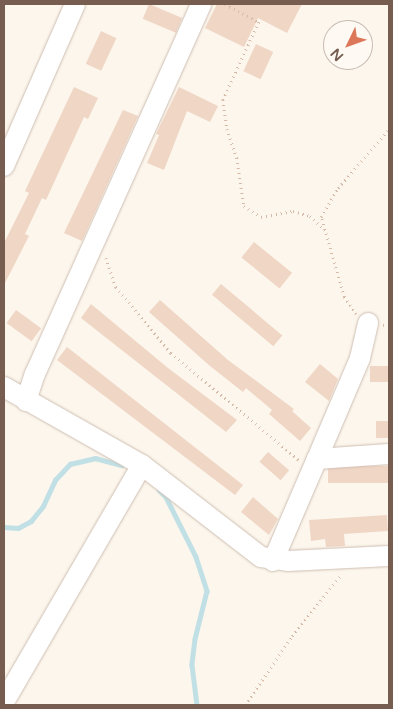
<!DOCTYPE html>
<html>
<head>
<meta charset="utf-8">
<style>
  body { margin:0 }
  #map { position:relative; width:393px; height:709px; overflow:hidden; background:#fcf6ec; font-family:"Varela Round",sans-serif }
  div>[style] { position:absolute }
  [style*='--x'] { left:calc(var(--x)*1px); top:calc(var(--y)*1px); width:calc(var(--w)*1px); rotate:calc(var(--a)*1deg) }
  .stream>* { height:4.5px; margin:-2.25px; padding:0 2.25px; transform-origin:2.25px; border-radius:2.25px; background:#c1e0e5 }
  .building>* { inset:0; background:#f0d6c5; transform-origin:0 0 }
  .path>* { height:2.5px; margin-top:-1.25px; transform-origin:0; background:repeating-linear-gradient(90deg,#d5baa8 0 1px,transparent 0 5px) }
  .roads { filter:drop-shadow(0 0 1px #cebeb2) drop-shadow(0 0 1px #cebeb2) }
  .minor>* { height:20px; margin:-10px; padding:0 10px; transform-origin:10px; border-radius:10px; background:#fff }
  span { translate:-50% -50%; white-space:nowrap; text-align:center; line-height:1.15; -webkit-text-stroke:4.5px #fefaf3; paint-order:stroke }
  .frame { position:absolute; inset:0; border:5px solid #765d50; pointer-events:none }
  .north { position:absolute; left:323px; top:20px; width:50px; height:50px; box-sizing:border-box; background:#fefaf3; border:1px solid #c8bbb2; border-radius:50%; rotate:228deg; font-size:14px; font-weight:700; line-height:20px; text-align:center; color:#765d50 }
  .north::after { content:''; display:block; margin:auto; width:18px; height:22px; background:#dd775a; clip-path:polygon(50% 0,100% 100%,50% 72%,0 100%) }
</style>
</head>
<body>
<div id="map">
  <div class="stream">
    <div style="--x:159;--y:490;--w:10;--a:45"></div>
    <div style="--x:166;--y:497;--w:67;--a:63.4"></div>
    <div style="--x:196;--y:557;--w:36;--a:72"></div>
    <div style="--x:207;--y:591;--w:49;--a:104"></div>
    <div style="--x:195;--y:639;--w:26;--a:97"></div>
    <div style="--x:192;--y:665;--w:40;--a:82.9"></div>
    <div style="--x:4;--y:527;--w:14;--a:4"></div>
    <div style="--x:18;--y:528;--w:15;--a:-28"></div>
    <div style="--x:31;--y:521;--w:19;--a:-51"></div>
    <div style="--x:43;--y:506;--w:29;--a:-65"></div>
    <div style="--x:55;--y:480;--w:22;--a:-47"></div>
    <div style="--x:70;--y:464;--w:26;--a:-13"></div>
    <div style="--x:95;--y:458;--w:28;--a:15"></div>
  </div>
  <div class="building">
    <div style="left:149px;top:4px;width:36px;height:16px;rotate:23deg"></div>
    <div style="clip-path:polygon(217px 4px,302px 4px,287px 33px,258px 18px,244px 47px,205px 28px)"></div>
    <div style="left:101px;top:31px;width:17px;height:36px;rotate:25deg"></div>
    <div style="left:256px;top:44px;width:19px;height:30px;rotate:25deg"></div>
    <div style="clip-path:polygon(74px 87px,98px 98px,88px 119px,84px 117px,46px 200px,42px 198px,25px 234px,29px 236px,4px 285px,4px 243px,29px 193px,25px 191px)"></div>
    <div style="clip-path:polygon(179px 87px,218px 106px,210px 122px,187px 111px,164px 170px,147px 163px,159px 135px,156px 134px)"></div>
    <div style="clip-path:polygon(123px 110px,138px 116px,82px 241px,64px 233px)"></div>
    <div style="left:254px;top:242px;width:49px;height:20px;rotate:39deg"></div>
    <div style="left:221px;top:284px;width:80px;height:14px;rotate:40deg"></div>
    <div style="clip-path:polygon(160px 300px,228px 360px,294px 409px,292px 411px,311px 428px,300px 441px,269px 414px,272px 410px,246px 388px,243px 392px,210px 366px,149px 312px)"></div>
    <div style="clip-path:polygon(91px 304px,168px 368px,237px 420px,226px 432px,81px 318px)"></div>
    <div style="left:16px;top:310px;width:31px;height:16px;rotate:36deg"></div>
    <div style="clip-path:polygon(67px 347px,243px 485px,235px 495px,57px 360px)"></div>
    <div style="clip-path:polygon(320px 364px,338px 379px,329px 401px,305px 382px)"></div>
    <div style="left:389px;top:366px;width:16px;height:19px;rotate:90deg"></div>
    <div style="left:389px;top:421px;width:17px;height:13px;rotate:90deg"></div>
    <div style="left:268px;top:452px;width:28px;height:13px;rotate:41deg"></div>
    <div style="left:389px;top:466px;width:17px;height:61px;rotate:90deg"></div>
    <div style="clip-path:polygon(253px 497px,278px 519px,269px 535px,241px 512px)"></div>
    <div style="clip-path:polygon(387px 515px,388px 531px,344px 534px,345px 546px,326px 547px,325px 539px,311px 541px,309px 520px)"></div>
  </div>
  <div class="path">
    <div style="--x:225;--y:4;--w:38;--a:28"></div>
    <div style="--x:259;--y:22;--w:86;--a:114.8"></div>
    <div style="--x:223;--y:100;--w:29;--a:82"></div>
    <div style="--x:227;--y:129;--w:31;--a:71"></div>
    <div style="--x:237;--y:158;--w:49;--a:81.7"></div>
    <div style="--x:244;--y:206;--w:20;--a:33"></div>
    <div style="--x:261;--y:217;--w:33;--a:-11"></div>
    <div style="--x:293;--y:211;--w:18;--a:16"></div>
    <div style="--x:310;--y:216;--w:23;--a:43"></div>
    <div style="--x:106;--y:258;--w:31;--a:71"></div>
    <div style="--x:116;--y:287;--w:86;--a:50.2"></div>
    <div style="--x:171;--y:353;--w:167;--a:39.9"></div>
    <div style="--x:356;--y:314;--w:21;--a:-125"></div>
    <div style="--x:344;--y:297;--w:83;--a:-106"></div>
    <div style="--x:321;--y:217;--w:34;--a:-60"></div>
    <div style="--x:338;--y:188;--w:78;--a:-49.2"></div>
    <div style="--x:383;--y:325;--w:6;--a:-9"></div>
    <div style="--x:245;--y:705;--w:83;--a:-55.7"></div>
    <div style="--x:292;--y:636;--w:77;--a:-51.3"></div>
  </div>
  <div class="roads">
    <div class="minor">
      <div style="--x:4;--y:166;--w:177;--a:-66.3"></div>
      <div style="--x:4;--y:387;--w:159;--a:29.5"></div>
      <div style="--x:142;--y:465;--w:150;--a:37.7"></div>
      <div style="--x:261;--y:557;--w:27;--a:8"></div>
      <div style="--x:288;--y:561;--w:101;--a:-2.8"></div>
      <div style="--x:26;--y:401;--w:28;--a:-72"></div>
      <div style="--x:35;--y:374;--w:406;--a:-65.8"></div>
      <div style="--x:317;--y:459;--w:110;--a:-66.9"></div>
      <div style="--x:360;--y:358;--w:36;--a:-77"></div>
      <div style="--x:273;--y:561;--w:111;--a:-66.7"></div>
      <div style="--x:317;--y:459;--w:72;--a:-4"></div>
      <div style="--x:4;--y:702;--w:274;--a:-59.8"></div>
    </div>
  </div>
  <div class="frame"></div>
  <div class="north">N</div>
</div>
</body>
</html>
